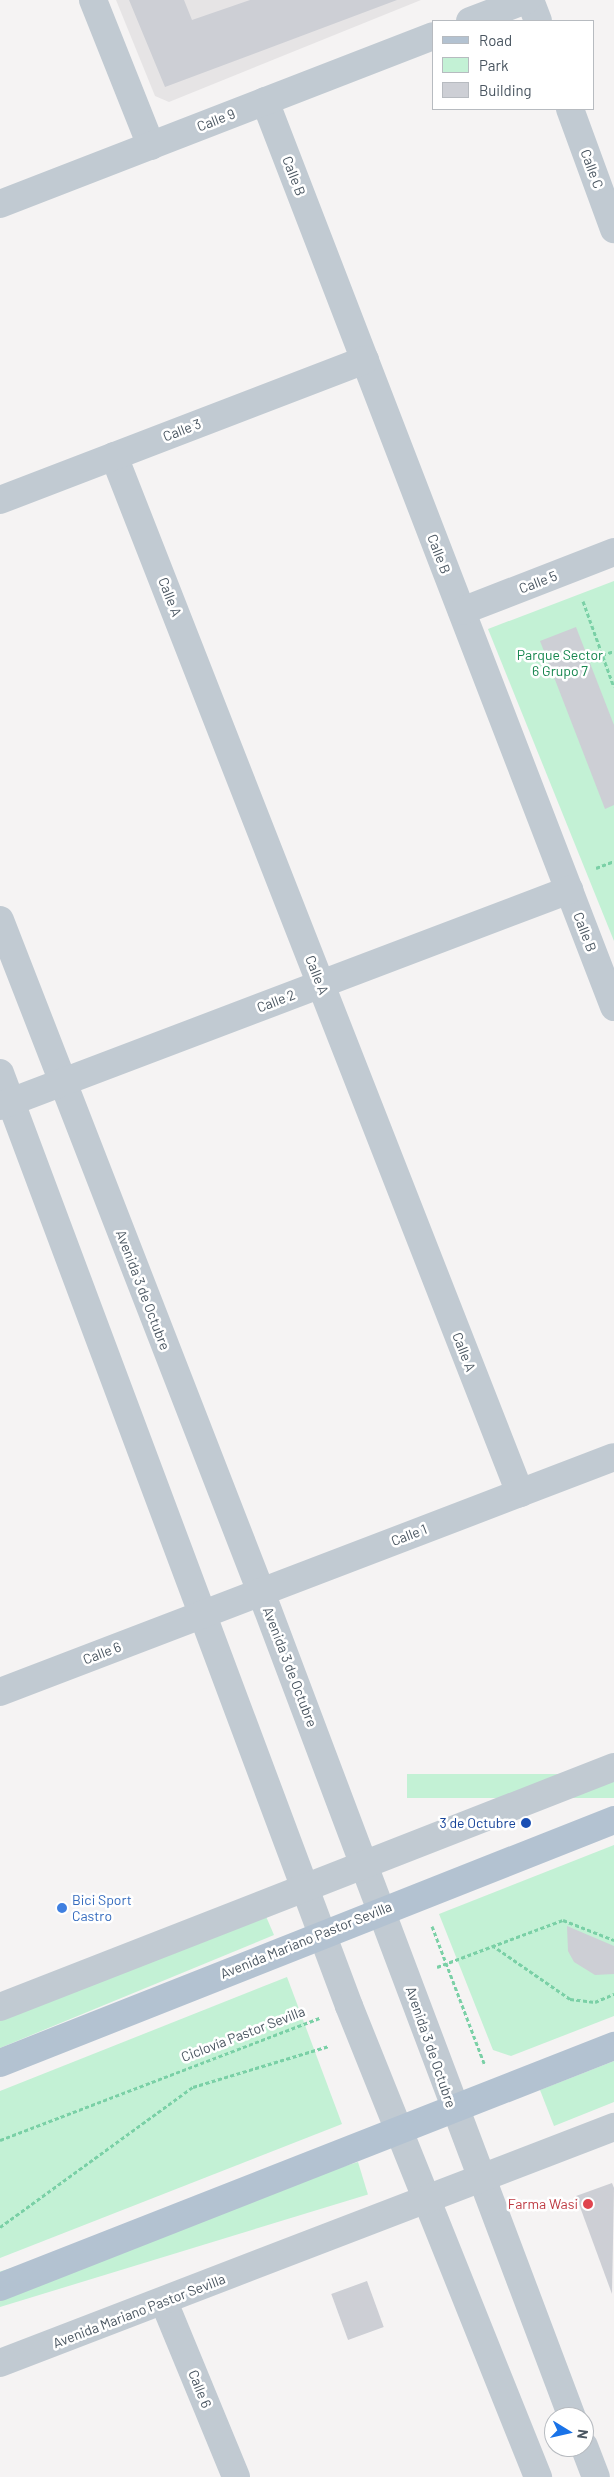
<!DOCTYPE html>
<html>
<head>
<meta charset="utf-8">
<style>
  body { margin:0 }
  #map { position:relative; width:614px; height:2477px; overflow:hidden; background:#f5f3f3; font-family:Barlow,sans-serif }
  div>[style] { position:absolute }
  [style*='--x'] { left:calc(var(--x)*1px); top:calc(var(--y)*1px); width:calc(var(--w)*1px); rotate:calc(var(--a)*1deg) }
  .education>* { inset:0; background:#e6e4e5 }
  .green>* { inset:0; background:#c3f1d5; transform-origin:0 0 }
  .building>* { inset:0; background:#cdcfd5; transform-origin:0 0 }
  .path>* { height:3px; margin-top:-1.5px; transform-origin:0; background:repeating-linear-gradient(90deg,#7ad0a6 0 4px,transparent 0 6.5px) }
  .minor>* { height:28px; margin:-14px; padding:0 14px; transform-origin:14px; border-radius:14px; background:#c1cad2 }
  .major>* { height:28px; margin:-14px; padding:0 14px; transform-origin:14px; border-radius:14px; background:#b3c2d1 }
  .dots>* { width:14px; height:14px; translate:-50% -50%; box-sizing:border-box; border:2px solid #fff; border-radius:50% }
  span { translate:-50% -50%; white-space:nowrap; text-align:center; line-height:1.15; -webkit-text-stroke:5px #fff; paint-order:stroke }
  .street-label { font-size:14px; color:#4a5661 }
  .park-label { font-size:14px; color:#17864f }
  .transit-label { font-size:14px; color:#164399 }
  .right { translate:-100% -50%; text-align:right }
  .shop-label { font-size:14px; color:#366cbe }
  .left { translate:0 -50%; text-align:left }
  .health-label { font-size:14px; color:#be3a42 }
  .legend { position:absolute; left:432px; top:20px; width:162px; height:90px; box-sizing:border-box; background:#fff; border:1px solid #b7bbc0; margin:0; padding:6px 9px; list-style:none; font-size:15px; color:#4a5661 }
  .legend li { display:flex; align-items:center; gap:10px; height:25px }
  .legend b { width:25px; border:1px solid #b7bbc0 }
  .north { position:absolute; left:544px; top:2407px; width:50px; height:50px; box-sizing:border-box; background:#fff; border:1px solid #b7bbc0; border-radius:50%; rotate:99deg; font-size:14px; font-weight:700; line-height:20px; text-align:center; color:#4a5661 }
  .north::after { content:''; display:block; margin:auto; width:18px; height:22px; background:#1a73e8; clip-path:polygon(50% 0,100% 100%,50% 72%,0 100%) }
</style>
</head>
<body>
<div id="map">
  <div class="education">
    <div style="clip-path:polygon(116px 0,421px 0,169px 102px,155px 96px)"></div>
  </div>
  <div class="green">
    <div style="clip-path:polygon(614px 581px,614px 941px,488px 629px)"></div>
    <div style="left:614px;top:1774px;width:24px;height:207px;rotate:90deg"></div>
    <div style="clip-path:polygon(614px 1845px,614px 2016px,511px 2056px,493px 2050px,439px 1914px)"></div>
    <div style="clip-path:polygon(265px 1914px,274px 1935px,0 2048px,0 2018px)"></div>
    <div style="clip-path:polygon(287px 1977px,342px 2124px,0 2258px,0 2091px)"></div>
    <div style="clip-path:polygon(614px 2061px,614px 2102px,554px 2126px,540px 2090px)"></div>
    <div style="left:358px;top:2162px;width:34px;height:385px;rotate:73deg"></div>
  </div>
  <div class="building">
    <div style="clip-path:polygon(129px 0,184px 0,192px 20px,250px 0,397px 0,165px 87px)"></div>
    <div style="clip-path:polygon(576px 627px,614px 725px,614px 805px,605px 809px,540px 641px)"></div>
    <div style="clip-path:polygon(567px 1926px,614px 1946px,614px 1974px,595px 1975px,574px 1962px,568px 1951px)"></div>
    <div style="clip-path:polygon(612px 2183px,614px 2188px,612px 2294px,576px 2196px)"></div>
    <div style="left:367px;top:2281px;width:49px;height:38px;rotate:70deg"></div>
  </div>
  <div class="path">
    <div style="--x:583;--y:601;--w:91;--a:70.2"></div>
    <div style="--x:602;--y:655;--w:13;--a:-18"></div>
    <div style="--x:596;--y:868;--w:19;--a:-21"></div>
    <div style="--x:432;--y:1926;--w:147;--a:69.2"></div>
    <div style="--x:492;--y:1945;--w:95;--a:34.7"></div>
    <div style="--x:570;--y:1999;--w:25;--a:7"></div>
    <div style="--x:595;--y:2002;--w:21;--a:-23"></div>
    <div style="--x:437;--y:1967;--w:134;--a:-20.5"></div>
    <div style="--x:563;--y:1920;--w:55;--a:21.4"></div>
    <div style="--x:0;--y:2140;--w:342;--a:-20.9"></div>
    <div style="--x:0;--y:2227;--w:238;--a:-36"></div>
    <div style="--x:193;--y:2087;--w:142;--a:-16.8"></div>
  </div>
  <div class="minor">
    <div style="--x:93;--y:0;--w:157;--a:68.3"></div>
    <div style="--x:530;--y:0;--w:22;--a:69"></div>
    <div style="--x:470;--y:21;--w:60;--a:-20.6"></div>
    <div style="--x:265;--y:101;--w:971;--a:68.93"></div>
    <div style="--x:570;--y:109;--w:128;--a:69.9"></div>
    <div style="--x:0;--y:204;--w:464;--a:-21.2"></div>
    <div style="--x:114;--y:456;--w:1114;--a:68.62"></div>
    <div style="--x:0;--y:500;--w:391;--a:-21"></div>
    <div style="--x:462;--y:611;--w:163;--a:-21.2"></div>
    <div style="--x:0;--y:920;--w:721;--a:68.77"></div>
    <div style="--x:261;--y:1592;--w:882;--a:69.35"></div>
    <div style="--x:0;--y:1073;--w:996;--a:69.49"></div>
    <div style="--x:349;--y:2006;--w:508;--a:68.14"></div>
    <div style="--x:0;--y:1106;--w:609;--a:-20.79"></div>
    <div style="--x:0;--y:1692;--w:657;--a:-20.94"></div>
    <div style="--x:0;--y:2007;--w:659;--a:-21.35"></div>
    <div style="--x:164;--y:2302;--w:189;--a:67.6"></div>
    <div style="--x:0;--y:2363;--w:658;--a:-21.03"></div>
    <div style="--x:584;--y:2446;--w:33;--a:69"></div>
  </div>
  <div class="major">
    <div style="--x:0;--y:2063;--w:660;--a:-21.59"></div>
    <div style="--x:0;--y:2287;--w:660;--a:-21.43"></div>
  </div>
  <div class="dots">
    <div style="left:526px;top:1823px;background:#1a4fb4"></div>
    <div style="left:62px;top:1908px;background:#3f7fe0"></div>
    <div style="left:588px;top:2204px;background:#e0444e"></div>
  </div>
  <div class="street-label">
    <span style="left:216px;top:120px;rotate:-21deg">Calle 9</span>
    <span style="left:592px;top:169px;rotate:70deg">Calle C</span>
    <span style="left:294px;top:176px;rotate:69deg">Calle B</span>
    <span style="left:182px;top:430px;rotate:-21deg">Calle 3</span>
    <span style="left:439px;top:554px;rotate:69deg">Calle B</span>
    <span style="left:538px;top:582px;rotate:-21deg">Calle 5</span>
    <span style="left:170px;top:597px;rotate:69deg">Calle A</span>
    <span style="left:585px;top:932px;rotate:69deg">Calle B</span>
    <span style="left:317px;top:975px;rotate:69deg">Calle A</span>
    <span style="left:276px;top:1001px;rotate:-21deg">Calle 2</span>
    <span style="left:143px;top:1290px;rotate:69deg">Avenida 3 de Octubre</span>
    <span style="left:464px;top:1352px;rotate:69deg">Calle A</span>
    <span style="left:409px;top:1535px;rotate:-21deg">Calle 1</span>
    <span style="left:102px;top:1653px;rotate:-21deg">Calle 6</span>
    <span style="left:290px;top:1667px;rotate:69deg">Avenida 3 de Octubre</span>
    <span style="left:306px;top:1940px;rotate:-22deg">Avenida Mariano Pastor Sevilla</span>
    <span style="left:243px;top:2034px;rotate:-21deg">Ciclovía Pastor Sevilla</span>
    <span style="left:431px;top:2047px;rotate:71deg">Avenida 3 de Octubre</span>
    <span style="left:139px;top:2311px;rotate:-21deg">Avenida Mariano Pastor Sevilla</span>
    <span style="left:200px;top:2389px;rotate:68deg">Calle 6</span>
  </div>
  <div class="park-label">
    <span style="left:560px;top:663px">Parque Sector<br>6 Grupo 7</span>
  </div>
  <div class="transit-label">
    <span class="right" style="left:516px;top:1823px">3 de Octubre</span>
  </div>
  <div class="shop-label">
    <span class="left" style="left:72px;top:1908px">Bici Sport<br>Castro</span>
  </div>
  <div class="health-label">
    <span class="right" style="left:578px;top:2204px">Farma Wasi</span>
  </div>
  <ul class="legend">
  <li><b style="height:6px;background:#b3c2d1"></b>Road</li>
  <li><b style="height:14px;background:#c3f1d5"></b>Park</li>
  <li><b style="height:14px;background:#cdcfd5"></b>Building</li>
  </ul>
  <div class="north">N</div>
</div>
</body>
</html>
